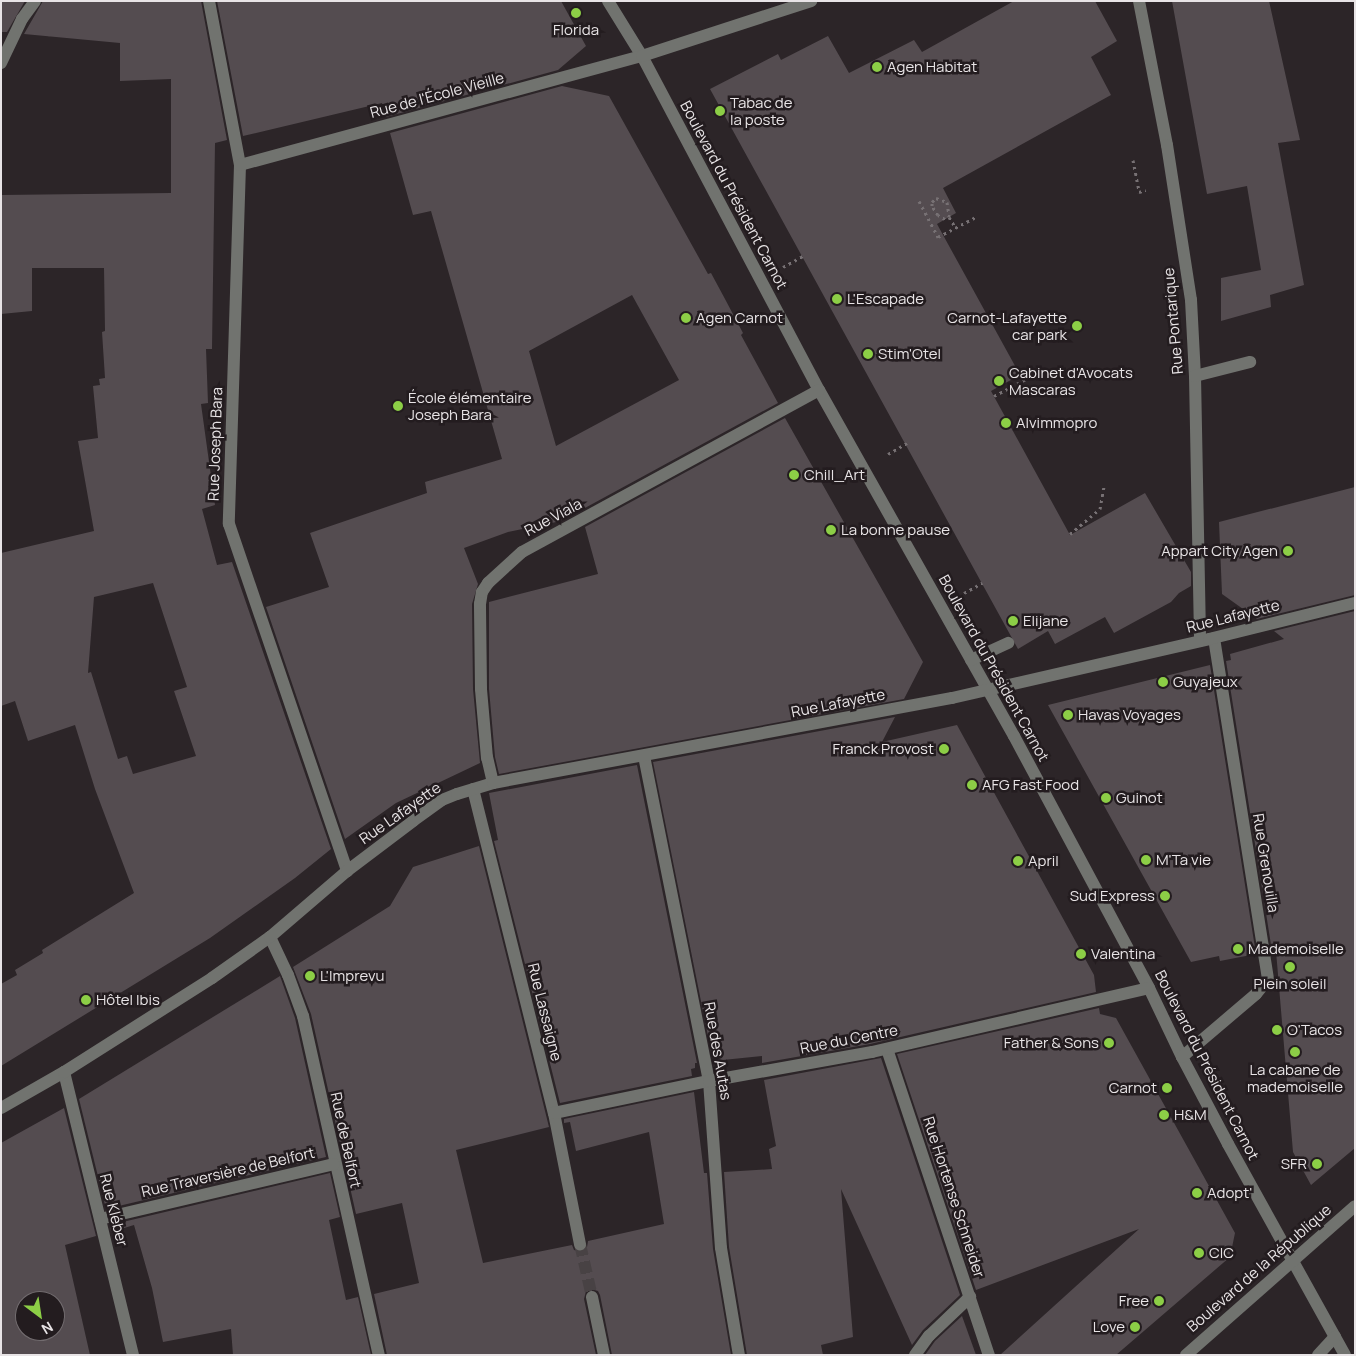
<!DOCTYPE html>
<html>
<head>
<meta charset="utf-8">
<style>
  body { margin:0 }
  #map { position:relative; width:1356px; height:1356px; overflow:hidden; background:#2c2528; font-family:Manrope,sans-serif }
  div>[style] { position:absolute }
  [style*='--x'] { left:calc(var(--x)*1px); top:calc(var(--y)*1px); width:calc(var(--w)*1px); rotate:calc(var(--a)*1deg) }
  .building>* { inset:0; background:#544c50 }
  .minor-tunnel>* { height:12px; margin-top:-6px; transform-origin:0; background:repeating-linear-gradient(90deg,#484244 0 12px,transparent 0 18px) }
  .path>* { height:3px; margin-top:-1.5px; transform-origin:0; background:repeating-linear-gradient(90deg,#777174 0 2.5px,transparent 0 6.5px) }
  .minor>* { height:12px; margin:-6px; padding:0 6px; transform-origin:6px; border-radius:6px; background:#71736f }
  .dots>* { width:14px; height:14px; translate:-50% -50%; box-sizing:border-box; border:2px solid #231c1f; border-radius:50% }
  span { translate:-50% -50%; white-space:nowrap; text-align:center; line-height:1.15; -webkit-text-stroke:5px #231c1f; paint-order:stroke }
  .poi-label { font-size:15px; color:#e8e4e6 }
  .left { translate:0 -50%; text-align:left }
  .right { translate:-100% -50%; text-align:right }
  .street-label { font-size:15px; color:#e8e4e6 }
  .frame { position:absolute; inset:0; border:2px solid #e8e4e6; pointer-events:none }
  .north { position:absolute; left:15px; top:1291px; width:50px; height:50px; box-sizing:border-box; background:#231c1f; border:1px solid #726c6f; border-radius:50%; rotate:149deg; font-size:14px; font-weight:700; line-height:20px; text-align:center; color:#e8e4e6 }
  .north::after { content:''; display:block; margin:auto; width:18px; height:22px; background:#8cce46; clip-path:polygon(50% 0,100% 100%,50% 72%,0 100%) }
</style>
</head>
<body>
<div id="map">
  <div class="building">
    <div style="clip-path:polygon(1px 1px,25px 1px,7px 32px,1px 32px)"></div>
    <div style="clip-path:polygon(evenodd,43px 1px,201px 1px,227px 140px,215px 143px,212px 349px,206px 349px,208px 403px,201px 404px,215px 505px,202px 509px,217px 565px,232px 562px,331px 849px,295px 878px,210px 938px,1px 1066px,1px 984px,17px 975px,15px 970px,43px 953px,42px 950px,134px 893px,95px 789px,75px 725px,28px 741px,15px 701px,1px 706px,1px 553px,94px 531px,78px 441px,98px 438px,93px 386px,100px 385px,99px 379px,105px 378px,102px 332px,105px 331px,104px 268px,32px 268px,32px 311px,1px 314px,1px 195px,171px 193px,171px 79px,120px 81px,120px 43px,24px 34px,43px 1px,153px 583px,187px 687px,174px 691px,196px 756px,133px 774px,127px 756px,118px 759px,91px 672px,88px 673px,94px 597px,153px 583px)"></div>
    <div style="clip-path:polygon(217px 1px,561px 1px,586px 46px,558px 70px,386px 117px,382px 103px,243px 136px)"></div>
    <div style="clip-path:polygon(1014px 1px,1095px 1px,1117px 41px,1091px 57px,1111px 95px,943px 188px,956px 213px,937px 224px,1020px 375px,991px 391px,1070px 535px,1145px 493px,1191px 572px,1191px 586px,1179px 593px,1171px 602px,1114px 633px,1105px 617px,1055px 644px,1048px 631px,1018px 649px,710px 89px,778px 54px,781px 60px,828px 36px,849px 73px,914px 40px,922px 52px)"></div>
    <div style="clip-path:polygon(1172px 1px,1269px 1px,1300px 140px,1278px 143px,1304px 285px,1270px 295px,1271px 307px,1221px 321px,1221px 278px,1261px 270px,1247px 186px,1207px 194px)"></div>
    <div style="clip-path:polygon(evenodd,562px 86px,609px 96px,708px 274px,711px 273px,725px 299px,743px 333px,741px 335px,778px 403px,561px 521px,508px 532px,464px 548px,478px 584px,472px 604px,473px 689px,480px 763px,396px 803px,345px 839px,266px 607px,329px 587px,310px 533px,427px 493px,425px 482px,502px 459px,431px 211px,413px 215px,390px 133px,562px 86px,632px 295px,679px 380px,556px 446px,529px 351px,632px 295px)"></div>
    <div style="clip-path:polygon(785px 418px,923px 662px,904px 699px,499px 774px,495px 757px,489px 689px,489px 602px,598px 574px,585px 527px)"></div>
    <div style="clip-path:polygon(1355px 487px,1355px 595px,1257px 619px,1222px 594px,1219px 522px)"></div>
    <div style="clip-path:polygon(1355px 611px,1355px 1148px,1311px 1185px,1293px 1152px,1276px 951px,1272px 951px,1226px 661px,1231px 660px,1230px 654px,1284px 639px,1274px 631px)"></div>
    <div style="clip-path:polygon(1210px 665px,1256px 954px,1220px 961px,1219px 956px,1191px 962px,1048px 705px)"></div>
    <div style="clip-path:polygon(895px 717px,882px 742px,957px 725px,1094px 975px,1096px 992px,870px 1044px,762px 1063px,762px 1056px,713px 1061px,653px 762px)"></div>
    <div style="clip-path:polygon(637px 765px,697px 1063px,695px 1063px,695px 1068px,691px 1069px,692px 1076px,560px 1103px,494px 841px,498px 840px,489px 793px)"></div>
    <div style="clip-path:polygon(479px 846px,549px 1127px,456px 1150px,483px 1263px,572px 1245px,574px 1250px,582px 1252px,587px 1247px,588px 1241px,664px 1224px,649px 1132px,576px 1151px,570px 1122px,564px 1123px,564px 1119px,694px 1092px,704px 1173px,707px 1173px,713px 1249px,731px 1355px,612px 1355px,600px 1295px,598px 1291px,591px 1289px,586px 1291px,584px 1299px,596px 1355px,387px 1355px,374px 1294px,419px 1283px,402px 1203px,356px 1214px,311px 1014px,293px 967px,390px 906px,413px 867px)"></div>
    <div style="clip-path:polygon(280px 976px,295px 1018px,326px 1157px,106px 1209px,79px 1099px)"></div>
    <div style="clip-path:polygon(1099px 1008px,1100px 1014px,1116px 1018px,1235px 1233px,1230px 1257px,1116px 1355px,1000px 1355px,1139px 1229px,976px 1290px,897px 1054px)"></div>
    <div style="clip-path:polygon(881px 1058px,960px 1295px,923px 1330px,912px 1345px,841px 1189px,853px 1337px,821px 1345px,823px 1355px,747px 1355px,729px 1247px,724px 1172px,772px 1169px,769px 1149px,776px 1146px,764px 1080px)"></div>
    <div style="clip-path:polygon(evenodd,64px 1108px,96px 1236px,65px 1245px,90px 1355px,1px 1355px,1px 1143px,64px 1108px,25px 1301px,55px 1301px,55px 1331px,25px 1331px,25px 1301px)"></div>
    <div style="clip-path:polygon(330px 1173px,340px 1217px,329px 1220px,346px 1300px,358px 1297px,371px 1355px,233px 1355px,231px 1329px,163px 1342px,152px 1288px,134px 1225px,111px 1232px,110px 1225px)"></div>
    <div style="clip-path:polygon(962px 1316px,976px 1355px,925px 1355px,935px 1341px)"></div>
  </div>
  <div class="minor-tunnel">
    <div style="--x:580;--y:1244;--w:54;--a:77.2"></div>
  </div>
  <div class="path">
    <div style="--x:1133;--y:160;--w:33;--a:79"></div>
    <div style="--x:1139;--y:192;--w:7;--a:-16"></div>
    <div style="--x:919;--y:201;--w:41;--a:62.2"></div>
    <div style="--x:938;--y:237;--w:43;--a:-27.8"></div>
    <div style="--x:945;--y:219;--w:8;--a:-150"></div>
    <div style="--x:938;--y:215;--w:11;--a:-124"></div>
    <div style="--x:932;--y:206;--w:4;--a:-90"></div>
    <div style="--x:932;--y:202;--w:6;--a:-45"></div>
    <div style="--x:936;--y:198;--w:12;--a:20"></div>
    <div style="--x:947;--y:202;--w:15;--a:82"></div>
    <div style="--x:949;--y:217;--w:13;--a:58"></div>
    <div style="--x:783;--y:267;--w:23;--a:-29"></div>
    <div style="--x:994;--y:396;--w:49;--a:-28.1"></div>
    <div style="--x:888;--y:454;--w:22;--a:-30"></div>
    <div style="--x:1070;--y:534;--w:39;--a:-40"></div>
    <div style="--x:1100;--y:509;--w:23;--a:-80"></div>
    <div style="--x:964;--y:593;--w:21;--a:-29"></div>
  </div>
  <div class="minor">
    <div style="--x:209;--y:1;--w:167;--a:79.3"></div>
    <div style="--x:240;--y:165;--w:359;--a:91.8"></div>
    <div style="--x:229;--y:524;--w:367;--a:71.2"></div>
    <div style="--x:608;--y:1;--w:65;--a:58.3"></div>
    <div style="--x:642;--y:56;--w:378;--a:62.1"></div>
    <div style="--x:819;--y:390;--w:397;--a:60.6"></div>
    <div style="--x:1014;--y:736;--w:286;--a:61.8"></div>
    <div style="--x:1149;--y:988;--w:76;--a:64.4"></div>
    <div style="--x:1182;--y:1057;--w:98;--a:62.1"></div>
    <div style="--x:1228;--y:1144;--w:241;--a:61"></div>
    <div style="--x:1139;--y:1;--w:147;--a:79"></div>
    <div style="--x:1167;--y:145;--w:157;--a:81.2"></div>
    <div style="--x:1191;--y:300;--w:76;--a:87"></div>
    <div style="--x:1195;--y:376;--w:265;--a:88.9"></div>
    <div style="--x:1;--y:63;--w:49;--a:-64.5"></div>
    <div style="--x:22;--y:19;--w:22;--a:-54"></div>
    <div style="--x:240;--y:165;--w:417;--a:-15.2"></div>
    <div style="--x:642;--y:56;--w:178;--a:-18"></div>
    <div style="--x:1195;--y:376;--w:57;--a:-14.3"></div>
    <div style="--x:971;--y:660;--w:41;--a:-24.7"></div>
    <div style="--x:644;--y:756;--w:331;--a:78.7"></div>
    <div style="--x:709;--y:1081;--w:167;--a:85.9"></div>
    <div style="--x:721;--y:1248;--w:109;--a:80.5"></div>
    <div style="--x:493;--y:783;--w:26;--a:-103"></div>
    <div style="--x:487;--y:758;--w:69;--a:-95"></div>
    <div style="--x:481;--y:689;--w:85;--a:-90.7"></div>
    <div style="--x:480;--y:604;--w:12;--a:-81"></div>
    <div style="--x:482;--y:592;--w:11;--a:-56"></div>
    <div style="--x:488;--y:583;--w:46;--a:-42.4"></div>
    <div style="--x:522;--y:552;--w:338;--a:-28.6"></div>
    <div style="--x:473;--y:789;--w:334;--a:76"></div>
    <div style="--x:554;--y:1113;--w:134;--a:78.8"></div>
    <div style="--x:270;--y:937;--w:42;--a:64.7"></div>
    <div style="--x:288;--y:975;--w:44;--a:69.9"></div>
    <div style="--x:303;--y:1016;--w:347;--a:77.4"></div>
    <div style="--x:887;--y:1049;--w:323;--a:71.6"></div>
    <div style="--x:1182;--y:1057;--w:97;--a:-40.4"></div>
    <div style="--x:1256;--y:994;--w:19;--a:-51"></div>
    <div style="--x:1268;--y:979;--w:345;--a:-99"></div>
    <div style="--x:64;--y:1072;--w:291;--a:76.3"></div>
    <div style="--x:1;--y:1108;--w:73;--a:-29.7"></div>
    <div style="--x:64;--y:1072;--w:175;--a:-32.4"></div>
    <div style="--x:212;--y:978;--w:71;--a:-35.3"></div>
    <div style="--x:270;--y:937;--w:101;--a:-40.6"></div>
    <div style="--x:347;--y:871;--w:83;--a:-37.1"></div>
    <div style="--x:413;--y:821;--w:36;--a:-36"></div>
    <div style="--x:442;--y:800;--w:16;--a:-22"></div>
    <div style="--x:457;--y:794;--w:38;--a:-17"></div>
    <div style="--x:493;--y:783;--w:467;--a:-10.5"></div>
    <div style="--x:952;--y:698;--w:264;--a:-12.9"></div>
    <div style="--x:1209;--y:639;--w:150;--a:-13.9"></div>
    <div style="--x:554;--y:1113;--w:158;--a:-11.7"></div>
    <div style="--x:709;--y:1081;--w:166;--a:-10.1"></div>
    <div style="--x:872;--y:1052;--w:284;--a:-13"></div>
    <div style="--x:100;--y:1219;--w:240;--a:-13.2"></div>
    <div style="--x:592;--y:1297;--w:59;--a:78.3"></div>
    <div style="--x:915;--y:1355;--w:24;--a:-54"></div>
    <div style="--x:929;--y:1336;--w:57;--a:-43.6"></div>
    <div style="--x:1186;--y:1355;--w:225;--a:-41.4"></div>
    <div style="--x:1318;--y:1355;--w:25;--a:-47"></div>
  </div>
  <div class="dots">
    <div style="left:576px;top:13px;background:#8cce46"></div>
    <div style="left:877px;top:67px;background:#8cce46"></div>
    <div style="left:720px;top:111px;background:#8cce46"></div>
    <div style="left:837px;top:299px;background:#8cce46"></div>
    <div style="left:686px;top:318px;background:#8cce46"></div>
    <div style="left:1077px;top:326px;background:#8cce46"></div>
    <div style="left:868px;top:354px;background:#8cce46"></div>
    <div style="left:999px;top:381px;background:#8cce46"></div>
    <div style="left:398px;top:406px;background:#8cce46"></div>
    <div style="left:1006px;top:423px;background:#8cce46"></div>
    <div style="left:794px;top:475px;background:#8cce46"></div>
    <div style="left:831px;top:530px;background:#8cce46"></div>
    <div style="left:1288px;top:551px;background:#8cce46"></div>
    <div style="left:1013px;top:621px;background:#8cce46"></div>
    <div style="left:1163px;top:682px;background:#8cce46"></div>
    <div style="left:1068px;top:715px;background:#8cce46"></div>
    <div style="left:944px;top:749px;background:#8cce46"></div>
    <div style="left:972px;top:785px;background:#8cce46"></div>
    <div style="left:1106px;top:798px;background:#8cce46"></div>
    <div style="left:1146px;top:860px;background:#8cce46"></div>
    <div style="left:1018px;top:861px;background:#8cce46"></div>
    <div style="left:1165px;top:896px;background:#8cce46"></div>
    <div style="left:1238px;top:949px;background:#8cce46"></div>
    <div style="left:1081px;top:954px;background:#8cce46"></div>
    <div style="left:1290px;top:967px;background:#8cce46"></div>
    <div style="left:310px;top:976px;background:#8cce46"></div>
    <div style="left:86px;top:1000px;background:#8cce46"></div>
    <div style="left:1277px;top:1030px;background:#8cce46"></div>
    <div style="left:1109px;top:1043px;background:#8cce46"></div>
    <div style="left:1295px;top:1052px;background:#8cce46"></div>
    <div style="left:1167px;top:1088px;background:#8cce46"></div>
    <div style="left:1164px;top:1115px;background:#8cce46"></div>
    <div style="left:1317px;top:1164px;background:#8cce46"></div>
    <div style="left:1197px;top:1193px;background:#8cce46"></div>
    <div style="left:1199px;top:1253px;background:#8cce46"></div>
    <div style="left:1159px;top:1301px;background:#8cce46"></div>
    <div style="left:1135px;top:1327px;background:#8cce46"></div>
  </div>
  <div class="poi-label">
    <span style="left:576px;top:30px">Florida</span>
    <span class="left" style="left:887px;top:67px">Agen Habitat</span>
    <span class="left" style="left:730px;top:111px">Tabac de<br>la poste</span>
    <span class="left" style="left:847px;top:299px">L'Escapade</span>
    <span class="right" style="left:1067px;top:326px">Carnot-Lafayette<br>car park</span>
    <span class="left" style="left:696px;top:318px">Agen Carnot</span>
    <span class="left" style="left:878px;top:354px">Stim'Otel</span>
    <span class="left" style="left:1009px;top:381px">Cabinet d'Avocats<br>Mascaras</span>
    <span class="left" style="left:408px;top:406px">École élémentaire<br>Joseph Bara</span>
    <span class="left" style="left:1016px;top:423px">Alvimmopro</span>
    <span class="left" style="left:804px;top:475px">Chill_Art</span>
    <span class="left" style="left:841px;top:530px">La bonne pause</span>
    <span class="right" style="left:1278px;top:551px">Appart City Agen</span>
    <span class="left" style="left:1023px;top:621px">Elijane</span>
    <span class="left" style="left:1173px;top:682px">Guyajeux</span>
    <span class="left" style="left:1078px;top:715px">Havas Voyages</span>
    <span class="right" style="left:934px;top:749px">Franck Provost</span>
    <span class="left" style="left:982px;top:785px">AFG Fast Food</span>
    <span class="left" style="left:1116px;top:798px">Guinot</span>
    <span class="left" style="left:1156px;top:860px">M'Ta vie</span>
    <span class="left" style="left:1028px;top:861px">April</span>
    <span class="right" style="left:1155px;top:896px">Sud Express</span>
    <span class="left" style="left:1248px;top:949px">Mademoiselle</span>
    <span class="left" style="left:1091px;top:954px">Valentina</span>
    <span class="left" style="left:320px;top:976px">L'Imprevu</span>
    <span style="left:1290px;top:984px">Plein soleil</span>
    <span class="left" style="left:96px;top:1000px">Hôtel Ibis</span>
    <span class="left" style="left:1287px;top:1030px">O'Tacos</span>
    <span class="right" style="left:1099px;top:1043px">Father &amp; Sons</span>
    <span style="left:1295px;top:1078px">La cabane de<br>mademoiselle</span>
    <span class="right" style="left:1157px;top:1088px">Carnot</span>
    <span class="left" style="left:1174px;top:1115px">H&amp;M</span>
    <span class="right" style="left:1307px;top:1164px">SFR</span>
    <span class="left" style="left:1207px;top:1193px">Adopt'</span>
    <span class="left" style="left:1209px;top:1253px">CIC</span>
    <span class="right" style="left:1149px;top:1301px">Free</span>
    <span class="right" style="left:1125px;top:1327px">Love</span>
  </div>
  <div class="street-label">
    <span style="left:437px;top:95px;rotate:-15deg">Rue de l'École Vieille</span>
    <span style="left:734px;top:195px;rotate:62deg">Boulevard du Président Carnot</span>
    <span style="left:1173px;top:321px;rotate:-95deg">Rue Pontarique</span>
    <span style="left:215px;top:444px;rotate:-88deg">Rue Joseph Bara</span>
    <span style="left:553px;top:517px;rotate:-28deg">Rue Viala</span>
    <span style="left:1233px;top:616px;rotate:-14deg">Rue Lafayette</span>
    <span style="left:994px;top:668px;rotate:61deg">Boulevard du Président Carnot</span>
    <span style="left:838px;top:703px;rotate:-11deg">Rue Lafayette</span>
    <span style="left:400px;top:813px;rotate:-35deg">Rue Lafayette</span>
    <span style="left:1266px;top:863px;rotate:81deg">Rue Grenouilla</span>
    <span style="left:545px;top:1012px;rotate:76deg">Rue Lassaigne</span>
    <span style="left:849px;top:1039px;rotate:-11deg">Rue du Centre</span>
    <span style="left:718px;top:1051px;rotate:80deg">Rue des Autas</span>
    <span style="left:1207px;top:1065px;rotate:63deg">Boulevard du Président Carnot</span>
    <span style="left:346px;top:1140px;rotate:78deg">Rue de Belfort</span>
    <span style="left:228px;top:1172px;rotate:-13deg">Rue Traversière de Belfort</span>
    <span style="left:954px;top:1197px;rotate:72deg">Rue Hortense Schneider</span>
    <span style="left:114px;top:1210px;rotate:76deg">Rue Kléber</span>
    <span style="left:1259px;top:1268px;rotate:-41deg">Boulevard de la République</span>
  </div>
  <div class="frame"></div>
  <div class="north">N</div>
</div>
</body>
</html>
